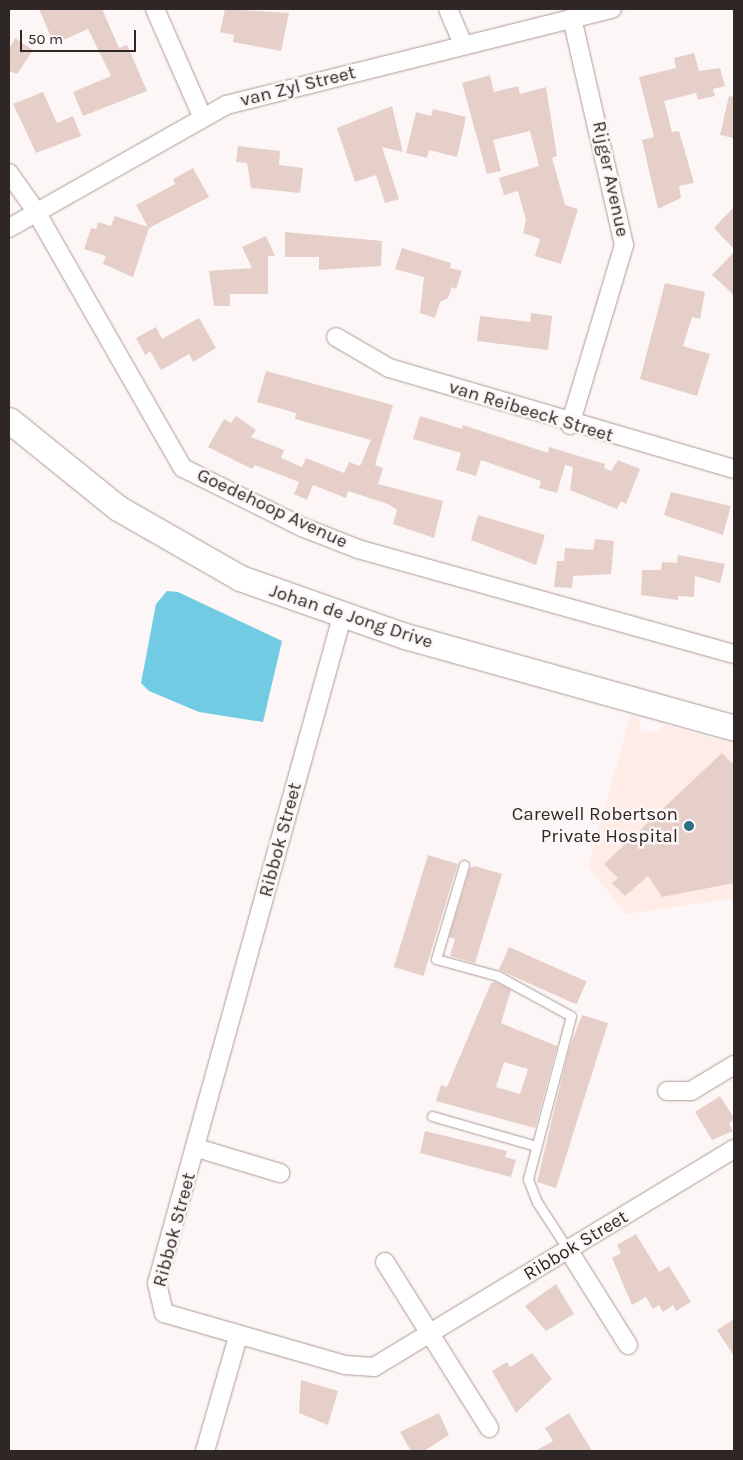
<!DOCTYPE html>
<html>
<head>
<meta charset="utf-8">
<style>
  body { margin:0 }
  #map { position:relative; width:743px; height:1460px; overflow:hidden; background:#fcf7f6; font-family:Karla,sans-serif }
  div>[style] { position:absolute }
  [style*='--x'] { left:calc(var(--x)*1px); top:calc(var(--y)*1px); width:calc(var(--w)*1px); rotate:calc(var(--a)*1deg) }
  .built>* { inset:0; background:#ffece6 }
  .water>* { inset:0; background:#71cbe2 }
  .building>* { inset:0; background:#e5cfc8; transform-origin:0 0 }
  .roads { filter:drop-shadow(0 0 1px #ae9993) drop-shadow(0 0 1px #ae9993) }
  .lane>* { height:9px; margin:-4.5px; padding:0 4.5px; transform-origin:4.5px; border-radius:4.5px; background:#fff }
  .street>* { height:18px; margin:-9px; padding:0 9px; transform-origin:9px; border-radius:9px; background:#fff }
  .secondary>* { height:25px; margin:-12.5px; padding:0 12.5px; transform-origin:12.5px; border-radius:12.5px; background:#fff }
  .dots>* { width:14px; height:14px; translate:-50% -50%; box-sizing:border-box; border:2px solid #fcf7f6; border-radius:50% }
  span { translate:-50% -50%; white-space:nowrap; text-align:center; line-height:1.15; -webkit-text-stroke:5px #fcf7f6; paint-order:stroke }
  .street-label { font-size:19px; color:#2f2725 }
  .poi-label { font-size:19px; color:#2f2725 }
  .right { translate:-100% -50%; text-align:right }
  .frame { position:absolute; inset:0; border:10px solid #2f2725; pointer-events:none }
  .scale { position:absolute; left:20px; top:30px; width:116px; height:22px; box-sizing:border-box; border:2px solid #2f2725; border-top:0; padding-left:6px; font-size:15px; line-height:18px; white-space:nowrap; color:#2f2725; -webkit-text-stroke:4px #fcf7f6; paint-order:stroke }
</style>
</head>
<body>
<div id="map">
  <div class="built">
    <div style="clip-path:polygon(631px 714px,639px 718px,641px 730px,656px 734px,665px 725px,734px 744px,734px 898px,626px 914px,588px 867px)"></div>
  </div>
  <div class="water">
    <div style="clip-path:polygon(167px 591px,178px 592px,282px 641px,263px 722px,199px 712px,149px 691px,141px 683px,156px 604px)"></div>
  </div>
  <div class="building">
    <div style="clip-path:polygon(39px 9px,102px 9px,119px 48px,127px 45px,147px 91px,83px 116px,73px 92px,111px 76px,88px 29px,54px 44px)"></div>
    <div style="clip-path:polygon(225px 9px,289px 13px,281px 51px,233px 42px,234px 35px,220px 32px)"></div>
    <div style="clip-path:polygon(15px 38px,33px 50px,17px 74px,9px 71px,9px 49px)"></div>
    <div style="clip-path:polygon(694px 53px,699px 71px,720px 68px,725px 86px,713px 89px,715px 96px,698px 100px,696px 93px,664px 101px,672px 132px,679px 131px,694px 183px,679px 186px,681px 198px,658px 209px,642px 140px,654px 137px,639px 77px,676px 68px,674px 58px)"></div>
    <div style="clip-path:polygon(490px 75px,494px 92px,518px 86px,520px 94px,546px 87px,557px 156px,552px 158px,565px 205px,578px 209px,561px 264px,535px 256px,540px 239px,523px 233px,526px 220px,518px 191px,504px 195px,499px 178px,539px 166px,530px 131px,493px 140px,501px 171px,487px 174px,462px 83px)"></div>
    <div style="clip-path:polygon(43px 92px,57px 123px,73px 116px,81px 136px,36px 153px,13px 104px)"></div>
    <div style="clip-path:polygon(729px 96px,734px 97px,734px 138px,720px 135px)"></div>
    <div style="clip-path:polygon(392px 106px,403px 152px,382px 147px,399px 199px,385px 203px,376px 175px,355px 182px,337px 128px)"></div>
    <div style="clip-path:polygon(433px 109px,466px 117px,457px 157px,429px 150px,427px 158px,406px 153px,416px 112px,431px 116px)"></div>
    <div style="clip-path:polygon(238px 146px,280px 151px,279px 165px,303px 168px,300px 193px,251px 188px,247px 163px,236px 162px)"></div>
    <div style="clip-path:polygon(193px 168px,209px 197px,149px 228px,133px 277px,103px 264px,106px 256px,84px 249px,91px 228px,96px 229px,98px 222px,111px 226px,115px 216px,148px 227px,136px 205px,175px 184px,173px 179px)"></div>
    <div style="clip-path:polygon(734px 207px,734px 249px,714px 228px)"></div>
    <div style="clip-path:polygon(285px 232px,382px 241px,381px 266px,319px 270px,319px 257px,285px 257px)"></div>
    <div style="clip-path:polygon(266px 236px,275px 256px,268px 256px,268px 294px,230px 294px,230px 306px,214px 306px,209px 271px,252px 268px,242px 247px)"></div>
    <div style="clip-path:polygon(402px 248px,451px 263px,450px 268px,462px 271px,456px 289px,452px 287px,448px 298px,440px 302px,435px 318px,420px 313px,424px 277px,395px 269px)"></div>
    <div style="clip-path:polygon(734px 252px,734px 295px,712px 275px)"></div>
    <div style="clip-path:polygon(665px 283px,705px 292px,700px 319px,692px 317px,683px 346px,710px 354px,697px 396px,640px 379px)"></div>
    <div style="clip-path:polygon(531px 313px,552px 316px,548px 350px,477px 341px,480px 316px,530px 322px)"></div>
    <div style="clip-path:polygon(199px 318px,216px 348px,193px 362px,189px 354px,161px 370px,150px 351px,145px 355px,136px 338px,156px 327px,162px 339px)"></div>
    <div style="clip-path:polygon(266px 371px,393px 405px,375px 465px,383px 468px,378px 484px,443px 501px,434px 538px,393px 524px,397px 510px,388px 504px,348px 491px,346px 498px,313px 485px,307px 500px,294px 494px,299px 482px,255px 465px,252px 469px,208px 447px,224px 419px,231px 423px,236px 416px,256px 430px,251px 437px,284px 450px,281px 458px,302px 467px,306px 458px,344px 473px,349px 462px,360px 466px,371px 440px,295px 419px,296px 413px,257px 402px)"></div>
    <div style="clip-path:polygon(420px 416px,462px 429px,463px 425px,548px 453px,549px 447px,605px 464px,604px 468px,611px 471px,618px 460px,640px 469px,626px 504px,621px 501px,617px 509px,570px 490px,573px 467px,565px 465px,557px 493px,539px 488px,541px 481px,481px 460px,476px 476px,456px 470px,461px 453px,413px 439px)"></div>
    <div style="clip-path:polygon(671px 492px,731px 506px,723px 535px,664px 515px)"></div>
    <div style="clip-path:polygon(478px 515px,545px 535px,536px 565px,471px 540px)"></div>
    <div style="clip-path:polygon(595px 539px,614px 541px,611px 574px,573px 576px,572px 588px,554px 587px,557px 561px,564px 561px,565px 548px,593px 550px)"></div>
    <div style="clip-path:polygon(678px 555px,725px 564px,720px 583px,695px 576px,694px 597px,678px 596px,678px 600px,641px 595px,642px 570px,661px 570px,662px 562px,677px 563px)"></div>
    <div style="clip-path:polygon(722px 753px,734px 765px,734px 883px,662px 897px,648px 876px,625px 896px,612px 883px,618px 878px,604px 864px)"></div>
    <div style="left:428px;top:855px;width:31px;height:117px;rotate:17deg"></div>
    <div style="clip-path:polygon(475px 866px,502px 874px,475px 963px,450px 956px,455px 939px,449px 937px,470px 868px)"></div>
    <div style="left:509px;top:947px;width:85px;height:25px;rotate:24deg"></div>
    <div style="clip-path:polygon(evenodd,496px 982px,511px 990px,501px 1023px,557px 1046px,535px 1128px,436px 1101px,441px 1085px,447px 1087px,491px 983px,496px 982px,504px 1062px,528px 1069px,520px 1094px,496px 1087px,504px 1062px)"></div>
    <div style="clip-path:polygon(582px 1015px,608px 1023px,556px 1188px,537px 1182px,569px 1049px)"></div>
    <div style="clip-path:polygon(720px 1096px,734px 1118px,729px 1124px,733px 1131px,712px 1140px,695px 1112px)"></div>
    <div style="clip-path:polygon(425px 1131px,507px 1151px,505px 1157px,516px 1160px,511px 1177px,420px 1153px)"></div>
    <div style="clip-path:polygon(636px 1234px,659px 1272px,669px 1266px,691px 1302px,676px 1311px,673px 1305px,663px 1312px,659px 1305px,653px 1309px,646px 1297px,632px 1305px,612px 1258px,621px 1253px,617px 1245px)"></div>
    <div style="clip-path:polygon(556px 1284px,574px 1314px,546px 1331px,525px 1306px)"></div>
    <div style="clip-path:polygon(734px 1319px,734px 1356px,717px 1330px)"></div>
    <div style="clip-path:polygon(532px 1353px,552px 1379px,516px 1413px,492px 1371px,507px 1362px,510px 1367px)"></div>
    <div style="clip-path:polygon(301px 1380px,338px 1391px,328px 1425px,299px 1413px)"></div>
    <div style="clip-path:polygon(439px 1413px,449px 1435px,424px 1451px,411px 1451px,400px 1432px)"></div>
    <div style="clip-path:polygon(569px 1413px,592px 1451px,535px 1451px,553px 1441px,545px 1428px)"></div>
  </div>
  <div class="roads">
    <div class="lane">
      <div style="--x:464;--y:865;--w:98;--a:106.6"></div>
      <div style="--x:436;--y:959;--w:64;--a:15.3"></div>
      <div style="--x:498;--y:976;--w:83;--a:28.7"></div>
      <div style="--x:571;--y:1016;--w:169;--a:104.8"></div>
      <div style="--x:528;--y:1179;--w:25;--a:69"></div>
      <div style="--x:537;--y:1202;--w:59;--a:56.9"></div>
      <div style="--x:432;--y:1116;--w:108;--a:16.1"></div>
    </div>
    <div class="street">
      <div style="--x:155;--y:9;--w:117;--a:66.3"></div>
      <div style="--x:448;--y:9;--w:38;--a:67"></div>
      <div style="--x:9;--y:173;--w:45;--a:54.9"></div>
      <div style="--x:35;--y:210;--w:297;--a:60.2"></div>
      <div style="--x:183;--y:468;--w:133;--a:26.4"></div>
      <div style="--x:302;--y:527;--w:60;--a:21.4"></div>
      <div style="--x:358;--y:549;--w:390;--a:15.6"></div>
      <div style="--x:9;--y:228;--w:249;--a:-29.5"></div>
      <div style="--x:226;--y:105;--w:398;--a:-14"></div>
      <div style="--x:336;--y:337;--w:61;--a:30.3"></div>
      <div style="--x:389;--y:368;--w:359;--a:16.3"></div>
      <div style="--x:570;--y:425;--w:188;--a:-73.3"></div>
      <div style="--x:624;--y:245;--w:233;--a:-102.9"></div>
      <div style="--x:342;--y:617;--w:691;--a:105.52"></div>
      <div style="--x:157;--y:1283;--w:31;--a:77"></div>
      <div style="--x:164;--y:1313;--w:188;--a:16"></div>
      <div style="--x:345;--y:1365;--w:29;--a:4"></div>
      <div style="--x:374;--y:1367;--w:421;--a:-31.2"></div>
      <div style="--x:667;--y:1091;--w:24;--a:0"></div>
      <div style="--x:691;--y:1091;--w:50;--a:-31.2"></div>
      <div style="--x:197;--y:1148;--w:87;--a:16.8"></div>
      <div style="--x:569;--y:1251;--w:111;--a:57.9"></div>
      <div style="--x:385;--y:1262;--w:196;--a:57.9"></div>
      <div style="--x:205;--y:1451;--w:119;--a:-73.9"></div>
    </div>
    <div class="secondary">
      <div style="--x:9;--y:420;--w:140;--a:38.9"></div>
      <div style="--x:118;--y:508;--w:141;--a:29.8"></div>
      <div style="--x:240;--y:578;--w:175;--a:19.4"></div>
      <div style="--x:405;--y:636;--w:342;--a:15.6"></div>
    </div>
  </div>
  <div class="dots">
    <div style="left:689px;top:826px;background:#2c7081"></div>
  </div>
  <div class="street-label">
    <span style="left:298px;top:87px;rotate:-14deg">van Zyl Street</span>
    <span style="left:610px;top:179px;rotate:78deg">Rijger Avenue</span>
    <span style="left:531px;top:412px;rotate:17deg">van Reibeeck Street</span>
    <span style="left:272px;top:509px;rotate:25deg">Goedehoop Avenue</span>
    <span style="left:351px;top:617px;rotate:18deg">Johan de Jong Drive</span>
    <span style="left:281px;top:840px;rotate:-75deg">Ribbok Street</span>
    <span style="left:175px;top:1230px;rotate:-75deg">Ribbok Street</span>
    <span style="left:576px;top:1246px;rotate:-31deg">Ribbok Street</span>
  </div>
  <div class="poi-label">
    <span class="right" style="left:678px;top:826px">Carewell Robertson<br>Private Hospital</span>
  </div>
  <div class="frame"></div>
  <div class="scale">50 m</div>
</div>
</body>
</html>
